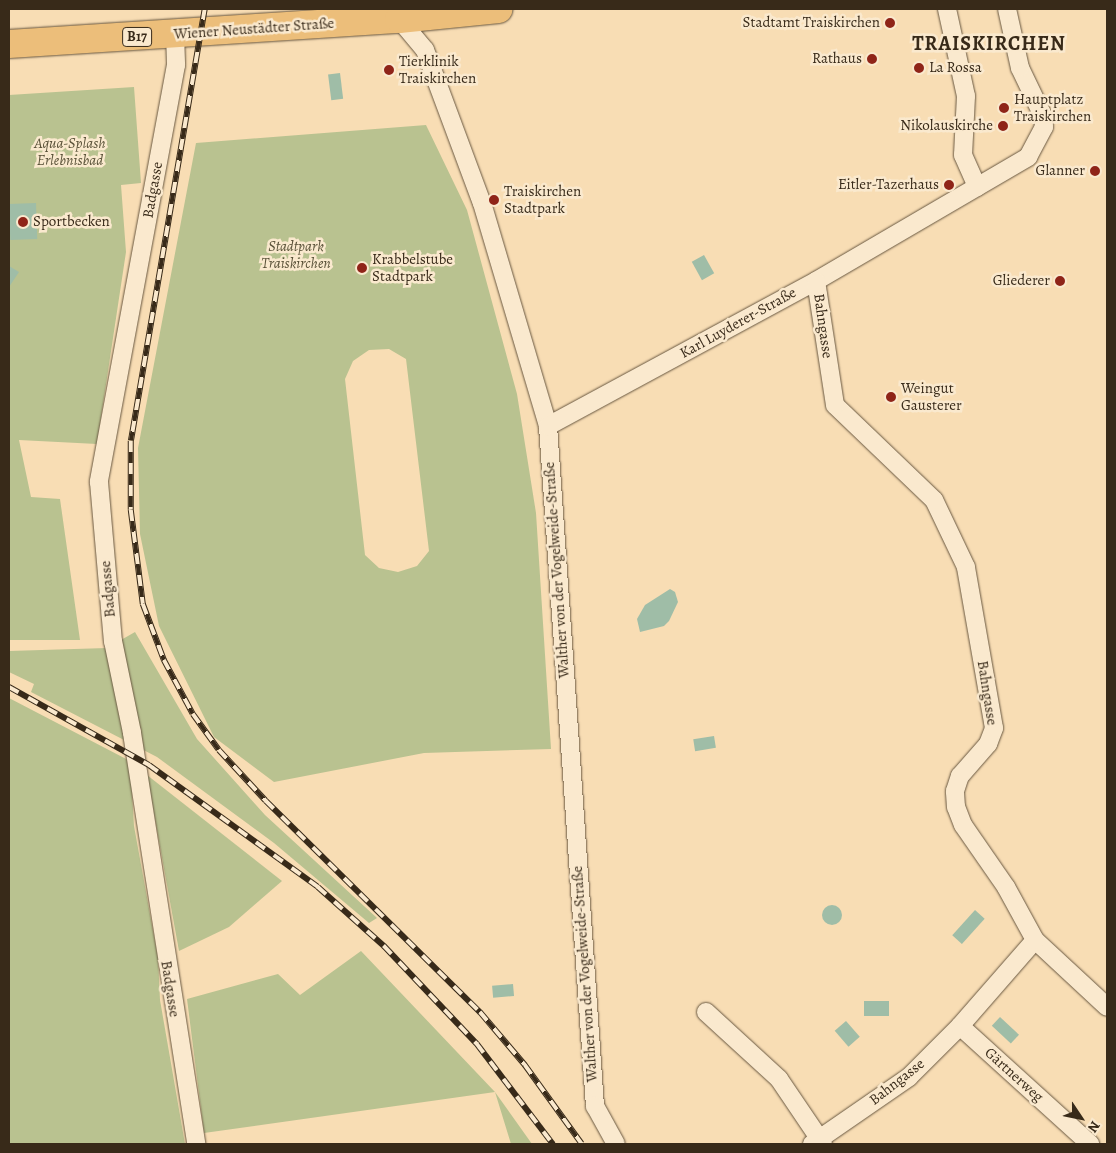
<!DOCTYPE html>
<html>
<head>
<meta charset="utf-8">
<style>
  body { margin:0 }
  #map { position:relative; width:1116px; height:1153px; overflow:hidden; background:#f8ddb4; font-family:Alegreya,serif }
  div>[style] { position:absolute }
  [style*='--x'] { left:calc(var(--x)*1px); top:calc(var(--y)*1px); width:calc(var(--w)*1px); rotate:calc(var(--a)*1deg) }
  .green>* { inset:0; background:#b9c290 }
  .water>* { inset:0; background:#9fbda7; transform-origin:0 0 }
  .round { border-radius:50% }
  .roads { filter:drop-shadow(0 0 1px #685740) drop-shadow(0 0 1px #685740) }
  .street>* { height:18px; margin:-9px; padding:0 9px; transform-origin:9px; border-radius:9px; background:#fae9ce }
  .primary>* { height:28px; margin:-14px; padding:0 14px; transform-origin:14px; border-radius:14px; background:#ecbe7a }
  .rail>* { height:5.5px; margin-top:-2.75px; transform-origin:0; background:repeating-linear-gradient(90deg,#fae9ce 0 11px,#382a19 0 22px); box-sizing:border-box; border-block:1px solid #382a19 }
  .dots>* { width:14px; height:14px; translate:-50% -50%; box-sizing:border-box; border:2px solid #fae9ce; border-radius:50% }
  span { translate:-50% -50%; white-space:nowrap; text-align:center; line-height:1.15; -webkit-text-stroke:5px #fae9ce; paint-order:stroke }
  .shield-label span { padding:1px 4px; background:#fae9ce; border:1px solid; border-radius:4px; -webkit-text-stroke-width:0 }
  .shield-label { font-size:14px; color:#382a19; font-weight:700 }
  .poi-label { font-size:15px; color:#382a19 }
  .right { translate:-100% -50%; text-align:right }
  .left { translate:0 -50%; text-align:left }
  .street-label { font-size:15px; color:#382a19 }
  .park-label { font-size:15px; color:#585037; font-style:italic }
  .district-label { font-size:20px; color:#382a19; font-weight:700; letter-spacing:1px }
  .frame { position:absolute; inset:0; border:10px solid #382a19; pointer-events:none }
  .north { position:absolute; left:1056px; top:1093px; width:50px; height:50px; -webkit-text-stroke:4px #fae9ce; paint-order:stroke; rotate:124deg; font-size:14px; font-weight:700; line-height:20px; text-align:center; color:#382a19 }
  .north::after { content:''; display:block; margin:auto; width:18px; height:22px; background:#382a19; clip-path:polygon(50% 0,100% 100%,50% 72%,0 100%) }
</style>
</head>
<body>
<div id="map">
  <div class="green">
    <div style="clip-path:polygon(134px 87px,141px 183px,121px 185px,126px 252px,97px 444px,19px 440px,31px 497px,60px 499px,80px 640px,9px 640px,9px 95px)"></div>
    <div style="clip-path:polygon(evenodd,426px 125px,467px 210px,517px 394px,536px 513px,551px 749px,424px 753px,274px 782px,214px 737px,159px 626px,140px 534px,138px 448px,196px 143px,426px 125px,389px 349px,406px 359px,429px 551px,417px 566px,398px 572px,379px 568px,365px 555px,345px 379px,353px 361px,369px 350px,389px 349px)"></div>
    <div style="clip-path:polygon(135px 632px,197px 739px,265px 815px,377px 918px,369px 923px,274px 843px,157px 757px,31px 692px,34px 684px,9px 672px,9px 651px,107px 648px)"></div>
    <div style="clip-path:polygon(9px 698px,130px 761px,134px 826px,158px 958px,160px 1000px,185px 1144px,9px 1144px)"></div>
    <div style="clip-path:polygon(147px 775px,282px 881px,229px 927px,179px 951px)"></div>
    <div style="clip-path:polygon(361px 951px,495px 1092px,532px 1144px,511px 1144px,495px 1092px,204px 1133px,187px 999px,278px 974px,300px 995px)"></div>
  </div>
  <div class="water">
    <div style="left:340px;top:73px;width:26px;height:12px;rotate:83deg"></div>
    <div style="left:36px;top:203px;width:36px;height:27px;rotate:88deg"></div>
    <div style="left:704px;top:255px;width:21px;height:14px;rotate:61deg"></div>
    <div style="clip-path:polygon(9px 266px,19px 272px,9px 287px)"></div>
    <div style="clip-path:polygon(670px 589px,675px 592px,678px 602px,669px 621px,664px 626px,640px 632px,637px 619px,645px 605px)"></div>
    <div style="left:714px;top:736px;width:12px;height:21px;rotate:81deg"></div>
    <div class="round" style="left:822px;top:905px;width:20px;height:20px"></div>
    <div style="left:975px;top:910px;width:13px;height:34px;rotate:42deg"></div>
    <div style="left:513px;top:984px;width:12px;height:21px;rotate:85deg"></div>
    <div style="left:864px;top:1001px;width:25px;height:15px"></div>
    <div style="left:1000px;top:1017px;width:26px;height:12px;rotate:43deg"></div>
    <div style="left:846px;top:1021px;width:21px;height:15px;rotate:49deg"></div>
  </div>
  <div class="roads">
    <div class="street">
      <div style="--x:947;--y:9;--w:89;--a:77.7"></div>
      <div style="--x:966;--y:96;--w:59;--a:92.9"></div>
      <div style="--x:963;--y:155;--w:35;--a:66"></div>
      <div style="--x:399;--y:19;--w:40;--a:50"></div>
      <div style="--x:425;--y:50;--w:163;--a:69.6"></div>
      <div style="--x:482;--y:203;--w:233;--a:73.5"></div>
      <div style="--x:548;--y:426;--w:682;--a:86.05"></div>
      <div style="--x:595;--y:1106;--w:43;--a:61.1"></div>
      <div style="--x:175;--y:34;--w:31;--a:88"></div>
      <div style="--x:176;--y:65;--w:424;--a:100.5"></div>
      <div style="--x:99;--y:482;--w:160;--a:85"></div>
      <div style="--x:113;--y:641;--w:94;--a:78.3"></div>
      <div style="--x:132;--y:733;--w:416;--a:81.1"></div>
      <div style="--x:548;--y:426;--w:305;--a:-28.4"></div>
      <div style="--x:816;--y:281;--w:246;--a:-30.3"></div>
      <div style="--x:1028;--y:157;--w:34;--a:-62"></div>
      <div style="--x:1044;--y:127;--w:11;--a:-95"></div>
      <div style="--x:1043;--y:116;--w:53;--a:-115.6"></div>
      <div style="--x:1020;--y:68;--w:60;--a:-102.4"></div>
      <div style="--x:1035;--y:940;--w:98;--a:42.9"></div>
      <div style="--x:706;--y:1012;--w:99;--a:42.5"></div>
      <div style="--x:779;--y:1079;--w:78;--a:55.9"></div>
      <div style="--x:960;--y:1026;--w:176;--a:42.2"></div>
      <div style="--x:812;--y:1144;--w:118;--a:-34.6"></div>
      <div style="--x:909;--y:1077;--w:72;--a:-45"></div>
      <div style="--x:960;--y:1026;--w:114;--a:-48.9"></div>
      <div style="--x:1035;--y:940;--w:60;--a:-118.7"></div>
      <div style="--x:1006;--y:887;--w:75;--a:-124.7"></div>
      <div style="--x:963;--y:825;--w:19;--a:-111"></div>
      <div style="--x:956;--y:807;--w:16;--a:-94"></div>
      <div style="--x:955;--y:791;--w:16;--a:-72"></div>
      <div style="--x:960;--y:776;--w:43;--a:-48.8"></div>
      <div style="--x:988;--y:744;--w:17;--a:-69"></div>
      <div style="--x:994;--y:728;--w:163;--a:-99.9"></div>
      <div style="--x:966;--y:567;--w:74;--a:-115.5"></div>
      <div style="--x:934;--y:500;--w:137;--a:-136.2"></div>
      <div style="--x:835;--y:405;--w:125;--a:-98.7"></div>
    </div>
    <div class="primary">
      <div style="--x:9;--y:44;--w:391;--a:-3.7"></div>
      <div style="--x:399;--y:19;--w:100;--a:-5.7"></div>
    </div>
  </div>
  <div class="rail">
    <div style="--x:205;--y:9;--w:438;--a:99.7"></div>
    <div style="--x:131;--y:441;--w:69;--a:90"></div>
    <div style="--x:131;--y:510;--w:95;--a:82.7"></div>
    <div style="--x:143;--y:604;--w:60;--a:69.4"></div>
    <div style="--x:164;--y:660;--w:61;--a:61.8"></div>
    <div style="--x:193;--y:714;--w:44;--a:54.2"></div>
    <div style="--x:219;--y:750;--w:69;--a:47.3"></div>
    <div style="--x:266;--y:801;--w:301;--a:44.6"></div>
    <div style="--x:480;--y:1012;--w:70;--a:49.7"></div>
    <div style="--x:525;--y:1065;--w:97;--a:54.2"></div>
    <div style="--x:9;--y:687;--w:160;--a:29.1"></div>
    <div style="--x:149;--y:765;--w:208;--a:35.8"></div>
    <div style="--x:318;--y:887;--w:89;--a:41.8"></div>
    <div style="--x:384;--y:946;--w:135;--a:46.5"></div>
    <div style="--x:477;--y:1044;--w:126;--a:52.8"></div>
  </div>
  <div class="dots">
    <div style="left:890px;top:23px;background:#8f2418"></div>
    <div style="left:872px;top:59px;background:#8f2418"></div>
    <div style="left:919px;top:68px;background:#8f2418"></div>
    <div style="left:389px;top:70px;background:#8f2418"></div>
    <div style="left:1004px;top:108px;background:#8f2418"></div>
    <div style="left:1003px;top:126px;background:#8f2418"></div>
    <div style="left:1095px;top:171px;background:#8f2418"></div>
    <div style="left:949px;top:185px;background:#8f2418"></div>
    <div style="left:494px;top:200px;background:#8f2418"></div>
    <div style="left:23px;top:222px;background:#8f2418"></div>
    <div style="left:362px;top:268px;background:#8f2418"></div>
    <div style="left:1060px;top:281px;background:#8f2418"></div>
    <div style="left:891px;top:397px;background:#8f2418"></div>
  </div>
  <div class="shield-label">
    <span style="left:137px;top:37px">B17</span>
  </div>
  <div class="poi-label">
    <span class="right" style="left:880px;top:23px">Stadtamt Traiskirchen</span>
    <span class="right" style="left:862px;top:59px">Rathaus</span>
    <span class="left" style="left:399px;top:70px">Tierklinik<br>Traiskirchen</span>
    <span class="left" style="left:929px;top:68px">La Rossa</span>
    <span class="left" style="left:1014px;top:108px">Hauptplatz<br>Traiskirchen</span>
    <span class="right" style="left:993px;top:126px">Nikolauskirche</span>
    <span class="right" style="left:1085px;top:171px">Glanner</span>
    <span class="right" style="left:939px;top:185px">Eitler-Tazerhaus</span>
    <span class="left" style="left:504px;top:200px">Traiskirchen<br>Stadtpark</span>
    <span class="left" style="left:33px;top:222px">Sportbecken</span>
    <span class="left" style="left:372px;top:268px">Krabbelstube<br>Stadtpark</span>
    <span class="right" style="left:1050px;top:281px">Gliederer</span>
    <span class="left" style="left:901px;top:397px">Weingut<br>Gausterer</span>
  </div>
  <div class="street-label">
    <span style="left:254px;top:29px;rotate:-4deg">Wiener Neustädter Straße</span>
    <span style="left:153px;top:190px;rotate:-80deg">Badgasse</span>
    <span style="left:738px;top:323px;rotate:-29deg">Karl Luyderer-Straße</span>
    <span style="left:823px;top:326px;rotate:82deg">Bahngasse</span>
    <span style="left:557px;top:570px;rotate:-94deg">Walther von der Vogelweide-Straße</span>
    <span style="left:108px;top:589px;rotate:-95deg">Badgasse</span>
    <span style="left:987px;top:693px;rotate:81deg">Bahngasse</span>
    <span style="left:585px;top:974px;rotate:-94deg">Walther von der Vogelweide-Straße</span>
    <span style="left:170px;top:989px;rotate:81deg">Badgasse</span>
    <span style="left:1014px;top:1075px;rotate:42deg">Gärtnerweg</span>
    <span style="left:897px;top:1082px;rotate:-38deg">Bahngasse</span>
  </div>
  <div class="park-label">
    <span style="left:70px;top:152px">Aqua-Splash<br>Erlebnisbad</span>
    <span style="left:296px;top:255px">Stadtpark<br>Traiskirchen</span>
  </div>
  <div class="district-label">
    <span style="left:989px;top:43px">TRAISKIRCHEN</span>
  </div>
  <div class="frame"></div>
  <div class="north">N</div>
</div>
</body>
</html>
